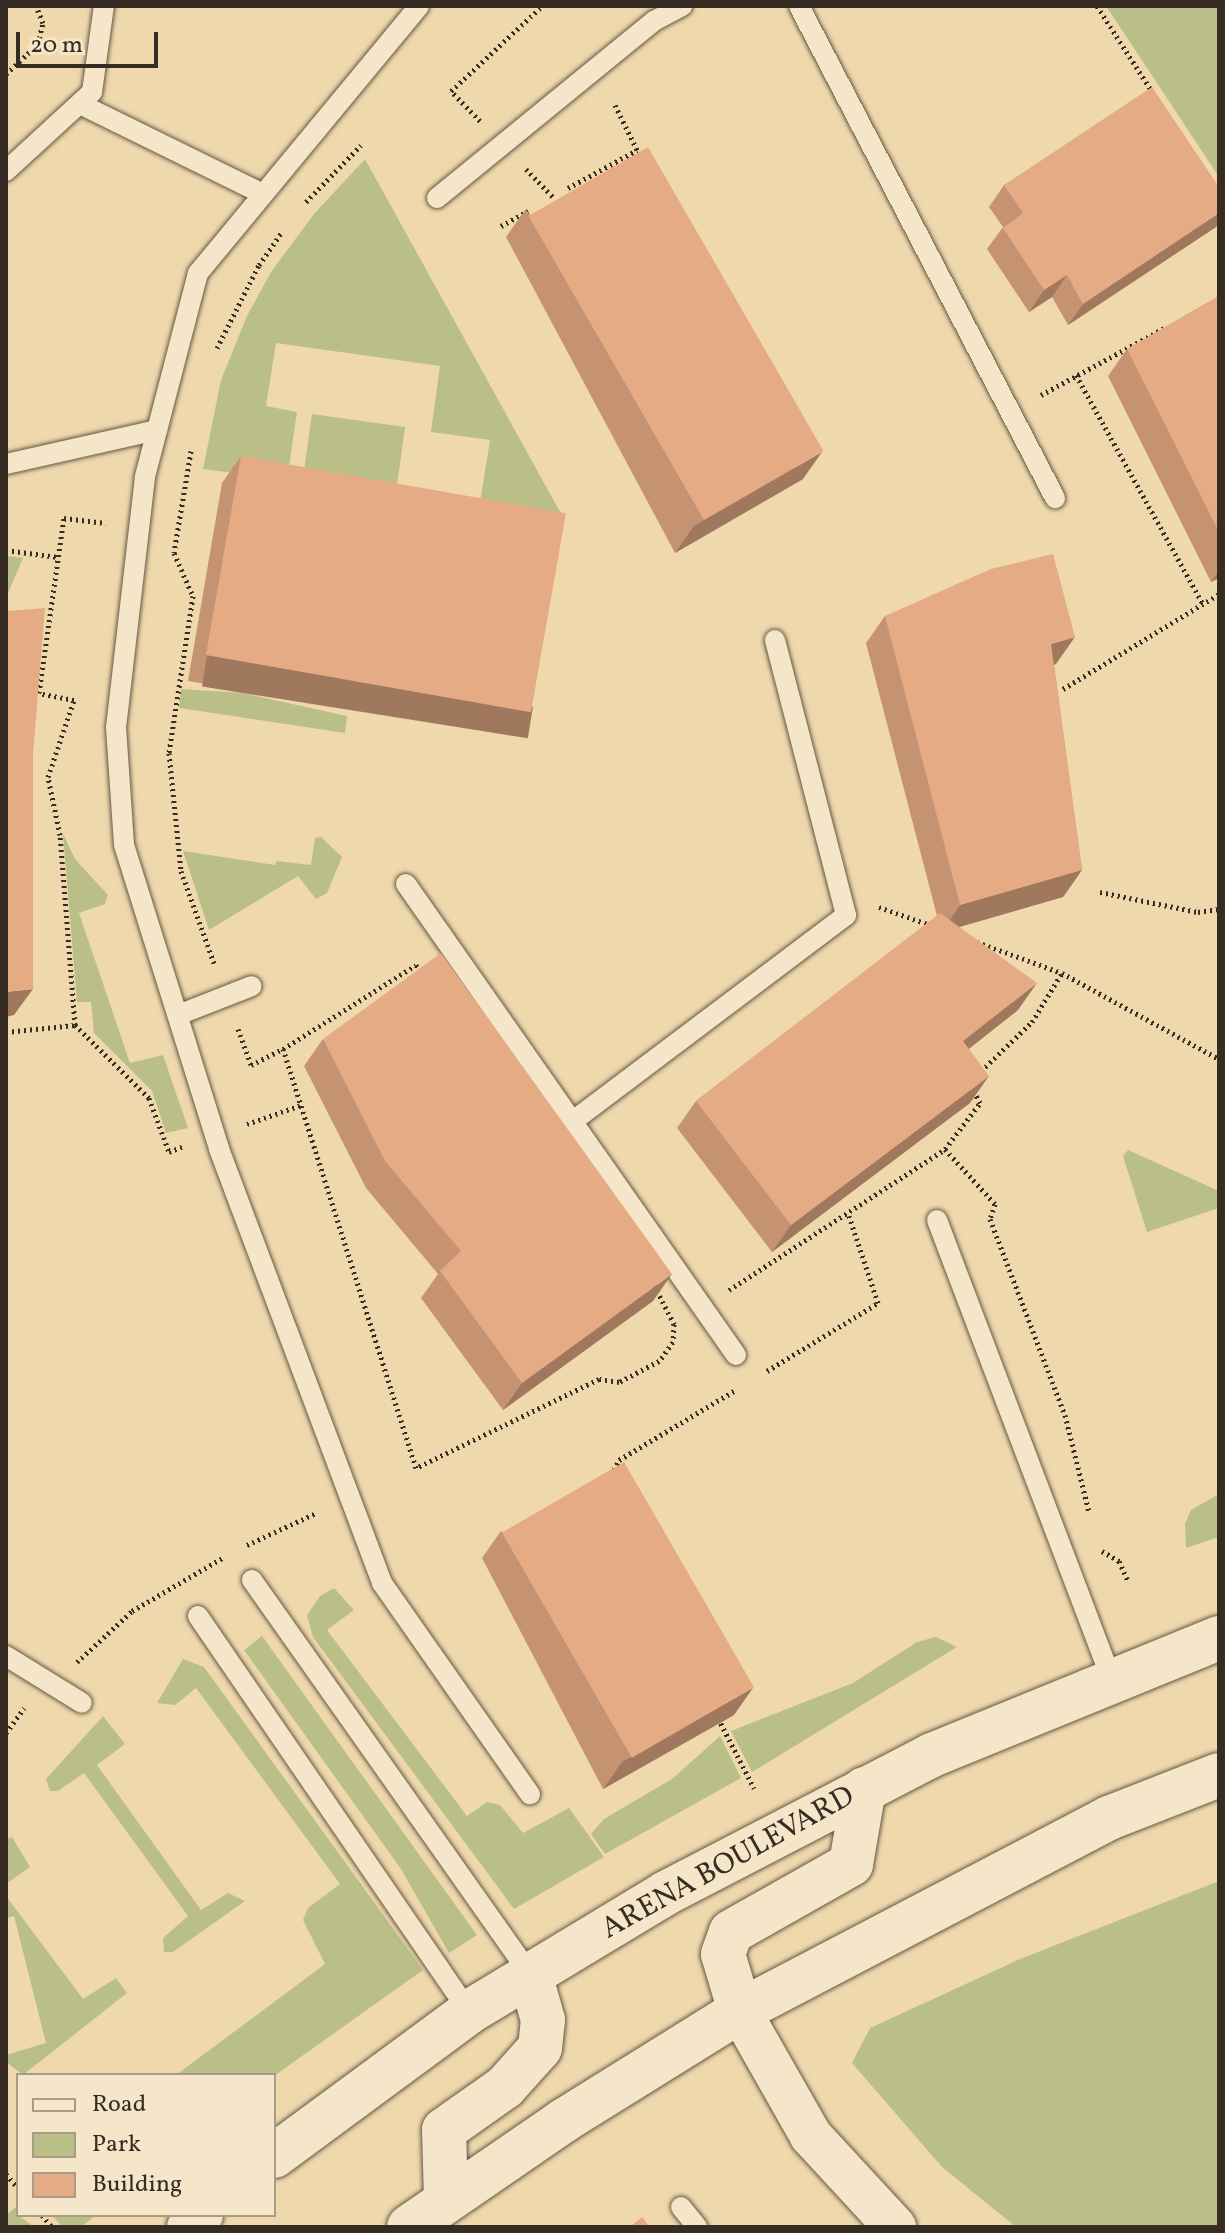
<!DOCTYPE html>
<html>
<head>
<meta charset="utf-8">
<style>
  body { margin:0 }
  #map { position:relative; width:1225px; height:2233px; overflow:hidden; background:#efd9ac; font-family:Vollkorn,serif }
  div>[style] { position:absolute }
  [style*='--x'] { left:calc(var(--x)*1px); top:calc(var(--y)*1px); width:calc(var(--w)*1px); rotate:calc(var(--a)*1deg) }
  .green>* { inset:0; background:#babf88; transform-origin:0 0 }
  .path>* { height:5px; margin-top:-2.5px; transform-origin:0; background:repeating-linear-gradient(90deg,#372c24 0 2px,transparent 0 6px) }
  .roads { filter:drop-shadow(0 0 2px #655746) drop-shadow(0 0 2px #655746) }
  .service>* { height:20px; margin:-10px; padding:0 10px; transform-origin:10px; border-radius:10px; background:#f5e6c9 }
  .minor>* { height:42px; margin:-21px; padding:0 21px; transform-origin:21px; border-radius:21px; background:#f5e6c9 }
  .secondary>* { height:44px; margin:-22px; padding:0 22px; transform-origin:22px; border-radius:22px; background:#f5e6c9 }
  .wall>* { inset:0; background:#c59372 }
  .shaded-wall>* { inset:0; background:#a0785d; transform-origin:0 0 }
  .building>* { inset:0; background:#e5ab85; transform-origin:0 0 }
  span { translate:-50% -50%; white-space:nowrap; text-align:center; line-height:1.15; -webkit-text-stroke:7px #f5e6c9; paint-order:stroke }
  .street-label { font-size:30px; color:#372c24 }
  .frame { position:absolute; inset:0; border:8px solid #372c24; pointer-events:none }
  .legend { position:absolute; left:16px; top:2073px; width:260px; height:144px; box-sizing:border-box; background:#f5e6c9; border:2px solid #a99c87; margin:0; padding:10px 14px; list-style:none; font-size:24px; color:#372c24 }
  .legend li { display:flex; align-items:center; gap:16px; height:40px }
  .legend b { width:40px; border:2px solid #a99c87 }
  .scale { position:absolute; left:16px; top:32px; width:142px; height:36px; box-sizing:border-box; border:4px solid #372c24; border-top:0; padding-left:10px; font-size:24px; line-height:28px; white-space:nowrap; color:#372c24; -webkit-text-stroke:6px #f5e6c9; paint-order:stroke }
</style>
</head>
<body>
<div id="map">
  <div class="green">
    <div style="clip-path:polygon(1106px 6px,1219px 6px,1219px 177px,1116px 21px)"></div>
    <div style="clip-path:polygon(365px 159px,564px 519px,479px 508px,490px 440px,431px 432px,440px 366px,276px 343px,266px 406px,297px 412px,287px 480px,203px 469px,221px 380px,247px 316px,271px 272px,314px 214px)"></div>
    <div style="left:312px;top:414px;width:94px;height:70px;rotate:8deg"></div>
    <div style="clip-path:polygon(6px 556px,23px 558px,6px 598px)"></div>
    <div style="clip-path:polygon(181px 689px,243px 693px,347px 716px,345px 733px,179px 708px)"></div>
    <div style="clip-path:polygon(63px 834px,75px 859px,108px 895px,105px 904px,79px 913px,130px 1063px,163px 1055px,188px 1128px,166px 1133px,152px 1091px,94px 1033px,91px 1002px,77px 1002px)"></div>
    <div style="clip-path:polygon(321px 837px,342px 857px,327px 893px,316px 899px,298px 876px,209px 930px,183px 851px,275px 865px,277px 861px,311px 865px,315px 838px)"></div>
    <div style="clip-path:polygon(1128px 1150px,1219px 1191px,1219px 1208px,1147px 1232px,1123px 1156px)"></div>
    <div style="clip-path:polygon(1219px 1494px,1219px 1537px,1186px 1548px,1185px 1524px,1191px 1510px)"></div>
    <div style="clip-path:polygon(334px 1588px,354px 1610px,327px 1630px,467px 1816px,487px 1802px,500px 1805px,523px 1833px,569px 1808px,604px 1857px,514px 1909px,313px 1637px,307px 1615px,320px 1596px)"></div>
    <div style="clip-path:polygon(262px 1636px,477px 1935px,449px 1953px,401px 1869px,244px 1650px)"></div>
    <div style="clip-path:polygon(936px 1637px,957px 1647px,752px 1772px,731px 1731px,853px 1683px,917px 1642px)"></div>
    <div style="clip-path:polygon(183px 1659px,204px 1667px,423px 1970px,274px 2076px,176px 2075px,325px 1964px,303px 1920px,308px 1908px,340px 1884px,196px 1688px,175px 1705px,157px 1703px)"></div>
    <div style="clip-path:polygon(103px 1716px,125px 1744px,97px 1765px,201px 1910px,228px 1893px,245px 1901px,173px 1952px,164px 1952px,163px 1938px,188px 1916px,84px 1773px,58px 1791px,50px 1791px,46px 1779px)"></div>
    <div style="clip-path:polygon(720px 1736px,741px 1778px,605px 1854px,591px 1834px,604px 1819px,672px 1779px)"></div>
    <div style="clip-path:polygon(12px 1837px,30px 1867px,6px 1884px,6px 1839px)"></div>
    <div style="clip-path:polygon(1219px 1881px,1219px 2227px,1016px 2227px,942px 2167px,852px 2063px,870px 2028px,1020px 1959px)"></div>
    <div style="clip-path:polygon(6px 1896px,83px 1999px,116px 1978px,127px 1993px,23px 2075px,6px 2062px,6px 2055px,46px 2043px,14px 1916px,6px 1918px)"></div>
    <div style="clip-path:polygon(17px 2206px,18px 2215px,34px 2227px,6px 2227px,6px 2215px)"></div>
    <div style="clip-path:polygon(52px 2215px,96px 2215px,81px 2227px,62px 2227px)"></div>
  </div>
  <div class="path">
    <div style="--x:1097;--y:6;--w:103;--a:57.2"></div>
    <div style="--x:6;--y:74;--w:44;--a:-43.2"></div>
    <div style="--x:38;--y:44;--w:22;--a:-77"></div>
    <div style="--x:43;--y:23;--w:18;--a:-112"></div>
    <div style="--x:615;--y:105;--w:59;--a:63.9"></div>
    <div style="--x:480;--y:121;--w:42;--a:-134"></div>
    <div style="--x:451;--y:91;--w:125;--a:-43"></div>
    <div style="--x:526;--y:169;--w:39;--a:46"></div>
    <div style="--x:568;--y:188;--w:79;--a:-28.8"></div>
    <div style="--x:306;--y:202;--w:79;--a:-46"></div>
    <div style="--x:501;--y:226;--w:31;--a:-29"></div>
    <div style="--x:217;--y:348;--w:93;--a:-63.2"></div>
    <div style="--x:259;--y:265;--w:40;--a:-55.1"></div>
    <div style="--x:1076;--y:375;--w:260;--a:61"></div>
    <div style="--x:1041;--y:395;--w:142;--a:-28.5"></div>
    <div style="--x:191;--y:451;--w:103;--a:99.5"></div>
    <div style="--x:174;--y:553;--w:47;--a:66.2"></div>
    <div style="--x:193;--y:596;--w:159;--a:98.7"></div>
    <div style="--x:169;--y:753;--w:119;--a:84.2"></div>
    <div style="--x:181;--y:871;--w:98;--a:70.3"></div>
    <div style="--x:6;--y:550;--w:52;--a:7.7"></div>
    <div style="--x:1063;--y:689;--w:183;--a:-31.3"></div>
    <div style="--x:1100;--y:892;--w:100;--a:11.5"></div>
    <div style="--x:1198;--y:912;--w:21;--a:-8"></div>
    <div style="--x:879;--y:907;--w:54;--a:19.4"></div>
    <div style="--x:977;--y:942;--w:90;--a:20"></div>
    <div style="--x:1062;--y:973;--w:179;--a:28.7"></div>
    <div style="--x:416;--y:965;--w:375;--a:52.8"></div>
    <div style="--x:643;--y:1264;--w:68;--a:62.7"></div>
    <div style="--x:674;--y:1324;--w:18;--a:93"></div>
    <div style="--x:673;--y:1342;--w:24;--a:126"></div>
    <div style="--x:659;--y:1361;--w:45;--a:152.3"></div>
    <div style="--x:619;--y:1382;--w:20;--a:-171"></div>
    <div style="--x:599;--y:1379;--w:203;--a:154.1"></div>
    <div style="--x:416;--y:1468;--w:440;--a:-107.6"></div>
    <div style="--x:283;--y:1049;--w:157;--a:-32.3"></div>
    <div style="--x:75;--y:1025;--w:191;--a:-94.5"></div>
    <div style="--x:60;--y:835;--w:59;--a:-101.7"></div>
    <div style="--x:48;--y:777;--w:81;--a:-71.3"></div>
    <div style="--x:74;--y:700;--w:36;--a:-169"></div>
    <div style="--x:39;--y:693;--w:177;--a:-81.9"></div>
    <div style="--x:64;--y:518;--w:42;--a:6.8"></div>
    <div style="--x:238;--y:1029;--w:38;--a:70"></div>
    <div style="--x:251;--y:1065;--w:36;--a:-27"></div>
    <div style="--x:6;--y:1032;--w:69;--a:-5.8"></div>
    <div style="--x:75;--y:1025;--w:104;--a:44.6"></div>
    <div style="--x:149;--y:1098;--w:58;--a:69.7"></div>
    <div style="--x:169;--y:1152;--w:16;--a:-22"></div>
    <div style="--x:981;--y:1071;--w:71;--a:-43.9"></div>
    <div style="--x:1032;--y:1022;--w:57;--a:-58.5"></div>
    <div style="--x:247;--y:1124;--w:57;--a:-19.4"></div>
    <div style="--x:945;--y:1149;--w:74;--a:47.7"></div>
    <div style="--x:995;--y:1204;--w:16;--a:108"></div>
    <div style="--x:990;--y:1219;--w:210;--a:69.1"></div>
    <div style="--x:1065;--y:1415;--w:100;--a:76.1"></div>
    <div style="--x:729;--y:1290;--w:258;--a:-33.1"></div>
    <div style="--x:945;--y:1149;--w:58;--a:-52.7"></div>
    <div style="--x:980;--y:1103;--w:13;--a:-117"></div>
    <div style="--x:767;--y:1371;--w:130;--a:-31.5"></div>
    <div style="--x:878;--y:1303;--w:92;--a:-108.4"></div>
    <div style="--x:614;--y:1470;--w:11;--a:-63"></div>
    <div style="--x:619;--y:1460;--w:134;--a:-31"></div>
    <div style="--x:247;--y:1545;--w:78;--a:-24.9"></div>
    <div style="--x:1102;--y:1551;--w:20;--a:30"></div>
    <div style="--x:1119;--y:1561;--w:22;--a:66"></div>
    <div style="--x:77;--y:1662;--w:75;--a:-42.8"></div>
    <div style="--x:132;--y:1611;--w:107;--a:-30.4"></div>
    <div style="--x:718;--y:1718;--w:79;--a:62.8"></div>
    <div style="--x:6;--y:1733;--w:31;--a:-54"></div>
    <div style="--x:6;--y:2174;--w:18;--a:49"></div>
    <div style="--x:42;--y:2215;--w:16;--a:50"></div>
  </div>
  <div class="roads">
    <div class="service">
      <div style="--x:419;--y:6;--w:347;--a:129.6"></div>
      <div style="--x:198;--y:273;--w:211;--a:104.6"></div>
      <div style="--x:145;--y:477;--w:252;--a:96.6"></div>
      <div style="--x:116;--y:727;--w:118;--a:86.1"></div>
      <div style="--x:124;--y:845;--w:318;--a:72.6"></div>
      <div style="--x:219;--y:1149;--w:464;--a:69.4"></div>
      <div style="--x:382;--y:1583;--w:258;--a:55"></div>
      <div style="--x:799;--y:6;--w:555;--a:62.51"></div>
      <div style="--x:80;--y:104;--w:204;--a:26.2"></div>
      <div style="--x:6;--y:171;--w:117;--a:-42.6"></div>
      <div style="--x:92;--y:92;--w:87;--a:-82.1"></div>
      <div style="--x:437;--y:198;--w:280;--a:-39.2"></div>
      <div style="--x:654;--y:21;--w:32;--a:-28"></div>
      <div style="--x:6;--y:464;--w:155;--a:-12.7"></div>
      <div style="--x:406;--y:884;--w:575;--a:54.98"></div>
      <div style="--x:178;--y:1015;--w:79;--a:-21.4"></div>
      <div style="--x:573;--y:1121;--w:342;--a:-37"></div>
      <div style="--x:846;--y:915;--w:284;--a:-104.5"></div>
      <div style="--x:937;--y:1220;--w:492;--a:69.2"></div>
      <div style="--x:252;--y:1580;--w:482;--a:54.8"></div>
      <div style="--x:198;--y:1616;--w:480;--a:55.6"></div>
      <div style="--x:6;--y:1656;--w:89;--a:31.7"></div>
      <div style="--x:681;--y:2207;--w:26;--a:51"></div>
    </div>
    <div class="minor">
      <div style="--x:740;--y:2011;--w:144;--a:60.4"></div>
      <div style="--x:811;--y:2136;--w:124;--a:47.3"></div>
    </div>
    <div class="secondary">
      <div style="--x:740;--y:2011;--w:59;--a:-106.6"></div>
      <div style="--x:723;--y:1954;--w:23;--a:-70"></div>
      <div style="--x:731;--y:1932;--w:138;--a:-29.5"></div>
      <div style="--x:851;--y:1864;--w:76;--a:-80.2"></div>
      <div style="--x:274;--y:2156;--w:242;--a:-36.4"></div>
      <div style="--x:469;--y:2012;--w:230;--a:-31.1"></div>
      <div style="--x:666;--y:1893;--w:300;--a:-27.4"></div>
      <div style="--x:932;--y:1755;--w:310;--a:-22.2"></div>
      <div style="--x:446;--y:2200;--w:70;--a:-91.6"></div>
      <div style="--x:444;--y:2130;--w:75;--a:-35.2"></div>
      <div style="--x:505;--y:2087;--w:52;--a:-48.1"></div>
      <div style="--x:540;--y:2048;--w:28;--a:-84"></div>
      <div style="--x:543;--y:2020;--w:48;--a:-105.8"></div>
      <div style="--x:189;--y:2227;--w:17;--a:-45"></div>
      <div style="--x:409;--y:2227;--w:187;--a:-34.5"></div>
      <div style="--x:563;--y:2121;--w:208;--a:-31.9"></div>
      <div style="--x:740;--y:2011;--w:416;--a:-27.6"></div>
      <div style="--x:1109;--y:1818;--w:118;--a:-21.4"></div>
    </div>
  </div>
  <div class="wall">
    <div style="clip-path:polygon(1004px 185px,1216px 227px,1068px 325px,1052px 297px,1029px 312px,987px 249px,1003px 227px,989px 207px)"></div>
    <div style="clip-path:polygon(525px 210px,803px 479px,675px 553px,506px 237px)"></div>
    <div style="clip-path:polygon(1219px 296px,1219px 578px,1211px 582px,1108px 376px,1127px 349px)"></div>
    <div style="clip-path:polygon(241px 456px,514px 736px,188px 681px,222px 483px)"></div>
    <div style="clip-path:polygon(885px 616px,1056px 664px,1054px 665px,1082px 870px,1063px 897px,959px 927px,1018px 1010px,969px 1049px,970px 1103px,772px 1252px,677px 1128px,696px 1101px,937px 916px,866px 643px)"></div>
    <div style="clip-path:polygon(323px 1039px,653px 1301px,503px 1410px,421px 1298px,438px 1274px,366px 1188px,304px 1066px)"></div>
    <div style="clip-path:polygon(501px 1531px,734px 1715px,603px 1789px,482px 1558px)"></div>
  </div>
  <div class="shaded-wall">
    <div style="clip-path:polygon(1219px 213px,1219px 222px,1216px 227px,1068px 325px,1083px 304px)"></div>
    <div style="clip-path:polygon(1067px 275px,1052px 297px,1029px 312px,1044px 290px)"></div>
    <div style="clip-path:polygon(822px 452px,803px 479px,675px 553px,694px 526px)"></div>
    <div style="clip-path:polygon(1219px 571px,1219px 578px,1211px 582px)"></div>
    <div style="clip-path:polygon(1075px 637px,1056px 664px,1032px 671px,1051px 644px)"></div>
    <div style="left:207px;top:655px;width:330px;height:32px;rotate:9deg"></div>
    <div style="clip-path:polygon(1082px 870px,1063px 897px,942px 932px,960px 905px)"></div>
    <div style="clip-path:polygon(1037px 983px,1018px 1010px,944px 1068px,963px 1041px)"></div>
    <div style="clip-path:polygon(33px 989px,14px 1015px,6px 1017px,6px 992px)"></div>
    <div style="clip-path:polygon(989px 1076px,970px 1103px,772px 1252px,791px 1225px)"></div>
    <div style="clip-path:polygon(672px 1274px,653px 1301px,503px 1410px,522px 1383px)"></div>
    <div style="clip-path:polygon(753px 1688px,734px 1715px,603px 1789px,622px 1762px)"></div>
  </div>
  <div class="building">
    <div style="clip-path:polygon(1152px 87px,1219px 187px,1219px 213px,1083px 304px,1067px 275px,1044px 290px,1003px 228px,1023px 213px,1004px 185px)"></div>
    <div style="left:648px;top:147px;width:351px;height:138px;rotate:60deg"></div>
    <div style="clip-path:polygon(1219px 296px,1219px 532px,1127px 349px)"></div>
    <div style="left:241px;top:456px;width:330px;height:202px;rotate:10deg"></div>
    <div style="clip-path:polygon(1053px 554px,1075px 637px,1051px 644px,1082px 870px,960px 905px,885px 616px,991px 569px)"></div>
    <div style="clip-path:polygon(45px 608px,33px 755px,33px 989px,6px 992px,6px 611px)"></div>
    <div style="clip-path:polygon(940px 913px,1037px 983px,963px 1041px,989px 1076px,791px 1225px,696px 1101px)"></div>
    <div style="clip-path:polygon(441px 953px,672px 1274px,522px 1383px,440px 1271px,461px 1251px,385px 1161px,323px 1039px)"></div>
    <div style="left:624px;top:1462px;width:260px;height:141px;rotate:60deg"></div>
    <div style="clip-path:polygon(642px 2217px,650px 2227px,630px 2227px)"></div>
  </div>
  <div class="street-label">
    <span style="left:728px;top:1863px;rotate:-29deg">ARENA BOULEVARD</span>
  </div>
  <div class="frame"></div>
  <ul class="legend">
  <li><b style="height:10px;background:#f5e6c9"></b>Road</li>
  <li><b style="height:22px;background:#babf88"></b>Park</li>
  <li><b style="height:22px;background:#e5ab85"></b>Building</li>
  </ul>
  <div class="scale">20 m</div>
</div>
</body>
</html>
